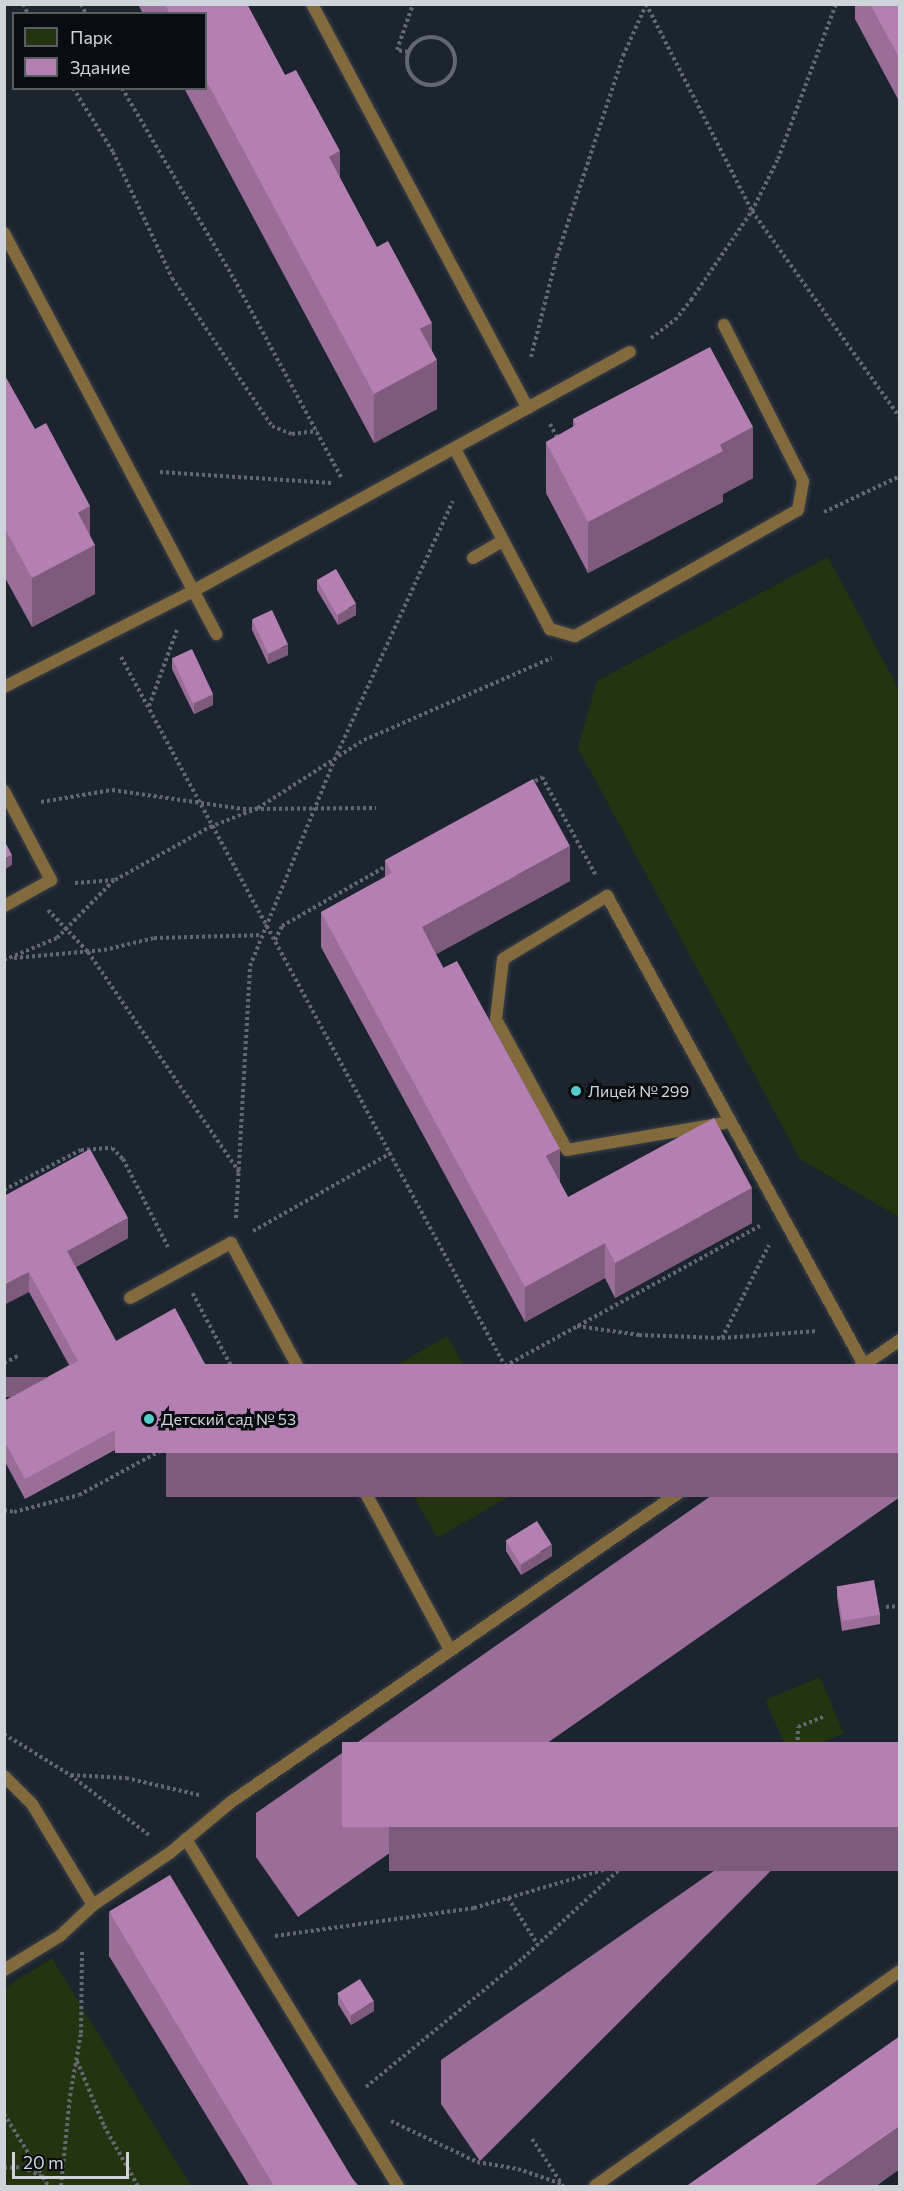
<!DOCTYPE html>
<html>
<head>
<meta charset="utf-8">
<style>
  body { margin:0 }
  #map { position:relative; width:904px; height:2191px; overflow:hidden; background:#1c242e; font-family:Commissioner,sans-serif }
  div>[style] { position:absolute }
  [style*='--x'] { left:calc(var(--x)*1px); top:calc(var(--y)*1px); width:calc(var(--w)*1px); rotate:calc(var(--a)*1deg) }
  .green>* { inset:0; background:#243411; transform-origin:0 0 }
  .path>* { height:4px; margin-top:-2px; transform-origin:0; background:repeating-linear-gradient(90deg,#616871 0 3px,transparent 0 6px) }
  .path>.ring { margin:-2px; padding:0; box-sizing:content-box; background:none; border:4px solid #616871; border-radius:50% }
  .roads { filter:drop-shadow(0 0 2px #39404a) drop-shadow(0 0 2px #39404a) }
  .service>* { height:12px; margin:-6px; padding:0 6px; transform-origin:6px; border-radius:6px; background:#836a3d }
  .wall>* { inset:0; background:#9b6e9a }
  .shaded-wall>* { inset:0; background:#7e5a7d; transform-origin:0 0 }
  .building>* { inset:0; background:#b480b3; transform-origin:0 0 }
  .dots>* { width:16px; height:16px; translate:-50% -50%; box-sizing:border-box; border:3px solid #090d11; border-radius:50% }
  span { translate:-50% -50%; white-space:nowrap; text-align:center; line-height:1.15; -webkit-text-stroke:6px #090d11; paint-order:stroke }
  .poi-label { font-size:16px; color:#cfd4db }
  .left { translate:0 -50%; text-align:left }
  .frame { position:absolute; inset:0; border:6px solid #cfd4db; pointer-events:none }
  .legend { position:absolute; left:12px; top:12px; width:195px; height:78px; box-sizing:border-box; background:#090d11; border:2px solid #585d62; margin:0; padding:8px 10px; list-style:none; font-size:18px; color:#cfd4db }
  .legend li { display:flex; align-items:center; gap:12px; height:30px }
  .legend b { width:30px; border:2px solid #585d62 }
  .scale { position:absolute; left:12px; top:2152px; width:117px; height:27px; box-sizing:border-box; border:3px solid #cfd4db; border-top:0; padding-left:8px; font-size:18px; line-height:21px; white-space:nowrap; color:#cfd4db; -webkit-text-stroke:4px #090d11; paint-order:stroke }
</style>
</head>
<body>
<div id="map">
  <div class="green">
    <div style="clip-path:polygon(828px 557px,899px 690px,899px 1217px,800px 1159px,578px 748px,597px 681px)"></div>
    <div style="left:447px;top:1336px;width:170px;height:109px;rotate:60deg"></div>
    <div style="left:589px;top:1363px;width:86px;height:69px;rotate:60deg"></div>
    <div style="left:820px;top:1677px;width:61px;height:59px;rotate:67deg"></div>
    <div style="clip-path:polygon(52px 1958px,191px 2186px,5px 2186px,5px 1988px)"></div>
  </div>
  <div class="path">
    <div style="--x:23;--y:4;--w:11;--a:63"></div>
    <div style="--x:81;--y:4;--w:11;--a:63"></div>
    <div style="--x:646;--y:4;--w:233;--a:62.9"></div>
    <div style="--x:752;--y:211;--w:254;--a:54.4"></div>
    <div class="ring" style="left:407px;top:37px;width:44px;height:44px"></div>
    <div style="--x:408;--y:52;--w:11;--a:-170"></div>
    <div style="--x:397;--y:50;--w:49;--a:-70.8"></div>
    <div style="--x:73;--y:88;--w:75;--a:58"></div>
    <div style="--x:113;--y:152;--w:139;--a:64.9"></div>
    <div style="--x:172;--y:278;--w:179;--a:56"></div>
    <div style="--x:272;--y:426;--w:22;--a:22"></div>
    <div style="--x:292;--y:434;--w:25;--a:-7"></div>
    <div style="--x:122;--y:88;--w:221;--a:59.6"></div>
    <div style="--x:234;--y:279;--w:227;--a:61.6"></div>
    <div style="--x:651;--y:338;--w:30;--a:-37"></div>
    <div style="--x:675;--y:320;--w:26;--a:-51"></div>
    <div style="--x:691;--y:300;--w:108;--a:-55.6"></div>
    <div style="--x:752;--y:211;--w:58;--a:-63.4"></div>
    <div style="--x:778;--y:159;--w:165;--a:-69.5"></div>
    <div style="--x:531;--y:357;--w:104;--a:-75.6"></div>
    <div style="--x:557;--y:256;--w:211;--a:-71.7"></div>
    <div style="--x:623;--y:56;--w:56;--a:-65.7"></div>
    <div style="--x:550;--y:424;--w:17;--a:62"></div>
    <div style="--x:160;--y:472;--w:172;--a:3.7"></div>
    <div style="--x:824;--y:512;--w:84;--a:-25.3"></div>
    <div style="--x:121;--y:657;--w:806;--a:61.56"></div>
    <div style="--x:149;--y:706;--w:81;--a:-69.8"></div>
    <div style="--x:530;--y:784;--w:14;--a:-30"></div>
    <div style="--x:542;--y:777;--w:111;--a:61.3"></div>
    <div style="--x:41;--y:802;--w:72;--a:-9.6"></div>
    <div style="--x:112;--y:790;--w:132;--a:8.3"></div>
    <div style="--x:243;--y:809;--w:133;--a:-0.4"></div>
    <div style="--x:75;--y:883;--w:40;--a:-4.3"></div>
    <div style="--x:115;--y:880;--w:109;--a:-29.2"></div>
    <div style="--x:210;--y:827;--w:52;--a:-21.6"></div>
    <div style="--x:258;--y:808;--w:126;--a:-32.7"></div>
    <div style="--x:364;--y:740;--w:205;--a:-23.6"></div>
    <div style="--x:48;--y:910;--w:58;--a:46.4"></div>
    <div style="--x:88;--y:952;--w:267;--a:55.5"></div>
    <div style="--x:275;--y:940;--w:16;--a:-63"></div>
    <div style="--x:282;--y:926;--w:122;--a:-29.9"></div>
    <div style="--x:14;--y:958;--w:90;--a:-5.1"></div>
    <div style="--x:104;--y:950;--w:51;--a:-13.5"></div>
    <div style="--x:154;--y:938;--w:106;--a:-1.6"></div>
    <div style="--x:4;--y:960;--w:57;--a:-22.5"></div>
    <div style="--x:57;--y:938;--w:81;--a:-45.5"></div>
    <div style="--x:4;--y:1190;--w:87;--a:-27.5"></div>
    <div style="--x:81;--y:1150;--w:31;--a:-4"></div>
    <div style="--x:112;--y:1148;--w:16;--a:45"></div>
    <div style="--x:123;--y:1159;--w:101;--a:62.9"></div>
    <div style="--x:236;--y:1218;--w:252;--a:-86.8"></div>
    <div style="--x:250;--y:966;--w:229;--a:-67.7"></div>
    <div style="--x:337;--y:754;--w:278;--a:-65.4"></div>
    <div style="--x:253;--y:1231;--w:159;--a:-29.5"></div>
    <div style="--x:577;--y:1326;--w:63;--a:8.3"></div>
    <div style="--x:639;--y:1335;--w:83;--a:2.1"></div>
    <div style="--x:722;--y:1338;--w:95;--a:-4.2"></div>
    <div style="--x:722;--y:1338;--w:104;--a:-63.2"></div>
    <div style="--x:4;--y:1363;--w:16;--a:-27"></div>
    <div style="--x:472;--y:1392;--w:42;--a:-38.2"></div>
    <div style="--x:505;--y:1366;--w:291;--a:-28.8"></div>
    <div style="--x:4;--y:1510;--w:10;--a:11"></div>
    <div style="--x:14;--y:1512;--w:67;--a:-14.7"></div>
    <div style="--x:79;--y:1495;--w:195;--a:-28.5"></div>
    <div style="--x:250;--y:1402;--w:124;--a:-117.8"></div>
    <div style="--x:886;--y:1607;--w:14;--a:-4"></div>
    <div style="--x:4;--y:1734;--w:78;--a:31.8"></div>
    <div style="--x:70;--y:1775;--w:99;--a:37.2"></div>
    <div style="--x:71;--y:1775;--w:55;--a:3.1"></div>
    <div style="--x:126;--y:1778;--w:75;--a:13.1"></div>
    <div style="--x:797;--y:1782;--w:55;--a:-89"></div>
    <div style="--x:798;--y:1727;--w:27;--a:-22"></div>
    <div style="--x:508;--y:1898;--w:56;--a:57.4"></div>
    <div style="--x:275;--y:1936;--w:201;--a:-8"></div>
    <div style="--x:474;--y:1908;--w:159;--a:-16.4"></div>
    <div style="--x:627;--y:1863;--w:268;--a:-25.4"></div>
    <div style="--x:869;--y:1748;--w:31;--a:-7"></div>
    <div style="--x:77;--y:2061;--w:70;--a:67.4"></div>
    <div style="--x:104;--y:2126;--w:69;--a:60.5"></div>
    <div style="--x:366;--y:2087;--w:203;--a:-39.4"></div>
    <div style="--x:523;--y:1958;--w:137;--a:-42.6"></div>
    <div style="--x:4;--y:2114;--w:74;--a:58.2"></div>
    <div style="--x:391;--y:2121;--w:95;--a:25.5"></div>
    <div style="--x:477;--y:2162;--w:42;--a:9.7"></div>
    <div style="--x:518;--y:2169;--w:46;--a:18.8"></div>
    <div style="--x:532;--y:2139;--w:56;--a:56.6"></div>
    <div style="--x:4;--y:2168;--w:19;--a:-3"></div>
    <div style="--x:23;--y:2167;--w:22;--a:27"></div>
    <div style="--x:43;--y:2177;--w:10;--a:61"></div>
    <div style="--x:61;--y:2186;--w:90;--a:-84.3"></div>
    <div style="--x:70;--y:2096;--w:64;--a:-80.1"></div>
    <div style="--x:81;--y:2033;--w:81;--a:-89.3"></div>
  </div>
  <div class="roads">
    <div class="service">
      <div style="--x:312;--y:4;--w:458;--a:61.9"></div>
      <div style="--x:4;--y:233;--w:454;--a:62.1"></div>
      <div style="--x:455;--y:449;--w:204;--a:62.2"></div>
      <div style="--x:550;--y:629;--w:26;--a:16"></div>
      <div style="--x:575;--y:636;--w:256;--a:-29.5"></div>
      <div style="--x:798;--y:510;--w:29;--a:-80"></div>
      <div style="--x:803;--y:481;--w:175;--a:-116.9"></div>
      <div style="--x:473;--y:558;--w:34;--a:-30"></div>
      <div style="--x:4;--y:687;--w:212;--a:-26.9"></div>
      <div style="--x:193;--y:591;--w:498;--a:-28.7"></div>
      <div style="--x:4;--y:791;--w:101;--a:62.2"></div>
      <div style="--x:51;--y:880;--w:54;--a:151"></div>
      <div style="--x:730;--y:1122;--w:165;--a:170.3"></div>
      <div style="--x:567;--y:1150;--w:149;--a:-118.5"></div>
      <div style="--x:496;--y:1019;--w:60;--a:-83.3"></div>
      <div style="--x:503;--y:959;--w:122;--a:-31.2"></div>
      <div style="--x:607;--y:896;--w:535;--a:61.28"></div>
      <div style="--x:130;--y:1298;--w:115;--a:-28.6"></div>
      <div style="--x:231;--y:1243;--w:461;--a:61.7"></div>
      <div style="--x:4;--y:1776;--w:40;--a:45"></div>
      <div style="--x:32;--y:1804;--w:118;--a:58.9"></div>
      <div style="--x:186;--y:1839;--w:407;--a:58.6"></div>
      <div style="--x:4;--y:1970;--w:66;--a:-31.3"></div>
      <div style="--x:60;--y:1936;--w:45;--a:-43.2"></div>
      <div style="--x:93;--y:1905;--w:94;--a:-34.2"></div>
      <div style="--x:171;--y:1852;--w:78;--a:-39.8"></div>
      <div style="--x:231;--y:1802;--w:813;--a:-34.63"></div>
      <div style="--x:595;--y:2186;--w:373;--a:-35.2"></div>
    </div>
  </div>
  <div class="wall">
    <div style="clip-path:polygon(138px 4px,247px 4px,432px 351px,437px 409px,374px 443px,184px 88px,206px 88px,206px 14px,143px 14px)"></div>
    <div style="clip-path:polygon(855px 4px,900px 4px,900px 103px,855px 19px)"></div>
    <div style="clip-path:polygon(4px 374px,90px 536px,95px 594px,32px 627px,4px 576px)"></div>
    <div style="clip-path:polygon(573px 419px,753px 478px,723px 494px,723px 502px,588px 573px,546px 493px,546px 442px,573px 427px)"></div>
    <div style="clip-path:polygon(317px 580px,356px 615px,338px 625px,317px 590px)"></div>
    <div style="clip-path:polygon(252px 620px,288px 655px,268px 664px,252px 630px)"></div>
    <div style="clip-path:polygon(172px 658px,213px 705px,194px 714px,172px 669px)"></div>
    <div style="clip-path:polygon(385px 860px,570px 881px,436px 954px,568px 1197px,752px 1223px,615px 1298px,605px 1278px,525px 1322px,321px 947px,321px 912px,385px 877px)"></div>
    <div style="clip-path:polygon(4px 1196px,128px 1238px,76px 1267px,116px 1341px,212px 1397px,25px 1499px,4px 1460px,4px 1401px,69px 1365px,29px 1292px)"></div>
    <div style="clip-path:polygon(900px 1364px,900px 1497px,298px 1917px,256px 1857px,256px 1813px)"></div>
    <div style="clip-path:polygon(506px 1541px,552px 1556px,521px 1575px,506px 1551px)"></div>
    <div style="clip-path:polygon(837px 1587px,880px 1614px,880px 1624px,842px 1631px,837px 1597px)"></div>
    <div style="clip-path:polygon(900px 1742px,480px 2161px,441px 2104px,441px 2060px)"></div>
    <div style="clip-path:polygon(109px 1912px,360px 2187px,250px 2187px,109px 1956px)"></div>
    <div style="clip-path:polygon(338px 1994px,374px 2011px,351px 2025px,338px 2004px)"></div>
  </div>
  <div class="shaded-wall">
    <div style="clip-path:polygon(340px 151px,340px 200px,329px 157px)"></div>
    <div style="clip-path:polygon(432px 323px,432px 363px,437px 360px,437px 409px,374px 443px,374px 394px,420px 329px)"></div>
    <div style="clip-path:polygon(753px 427px,753px 478px,723px 494px,723px 502px,588px 573px,588px 522px,720px 445px)"></div>
    <div style="clip-path:polygon(90px 506px,90px 547px,95px 545px,95px 594px,32px 627px,32px 578px,78px 513px)"></div>
    <div style="clip-path:polygon(356px 604px,356px 615px,338px 625px,338px 615px)"></div>
    <div style="clip-path:polygon(288px 645px,288px 655px,268px 664px,268px 654px)"></div>
    <div style="clip-path:polygon(213px 694px,213px 705px,194px 714px,194px 703px)"></div>
    <div style="clip-path:polygon(570px 846px,570px 881px,422px 962px,422px 927px)"></div>
    <div style="clip-path:polygon(12px 855px,12px 865px,4px 870px,4px 859px)"></div>
    <div style="clip-path:polygon(560px 1149px,560px 1184px,546px 1156px)"></div>
    <div style="clip-path:polygon(752px 1188px,752px 1223px,615px 1298px,615px 1263px)"></div>
    <div style="clip-path:polygon(128px 1218px,128px 1238px,67px 1271px,67px 1251px)"></div>
    <div style="clip-path:polygon(605px 1243px,605px 1278px,525px 1322px,525px 1287px)"></div>
    <div style="clip-path:polygon(29px 1272px,29px 1292px,4px 1305px,4px 1285px)"></div>
    <div style="left:212px;top:1377px;width:20px;height:213px;rotate:90deg"></div>
    <div style="left:900px;top:1453px;width:44px;height:734px;rotate:90deg"></div>
    <div style="clip-path:polygon(552px 1545px,552px 1556px,521px 1575px,521px 1565px)"></div>
    <div style="left:900px;top:1827px;width:44px;height:511px;rotate:90deg"></div>
    <div style="clip-path:polygon(374px 2001px,374px 2011px,351px 2025px,351px 2015px)"></div>
    <div style="clip-path:polygon(900px 2126px,900px 2169px,875px 2187px,813px 2187px)"></div>
  </div>
  <div class="building">
    <div style="clip-path:polygon(165px 4px,247px 4px,285px 75px,296px 70px,340px 151px,329px 157px,377px 247px,388px 241px,432px 323px,420px 329px,437px 360px,374px 394px,206px 80px,206px 14px,170px 14px)"></div>
    <div style="clip-path:polygon(870px 4px,900px 4px,900px 59px)"></div>
    <div style="clip-path:polygon(710px 347px,753px 427px,720px 445px,723px 451px,588px 522px,546px 442px,576px 425px,573px 419px)"></div>
    <div style="clip-path:polygon(4px 374px,35px 429px,46px 423px,90px 506px,78px 513px,95px 545px,32px 578px,4px 527px)"></div>
    <div style="left:336px;top:569px;width:40px;height:22px;rotate:60deg"></div>
    <div style="left:272px;top:610px;width:38px;height:22px;rotate:65deg"></div>
    <div style="left:192px;top:649px;width:50px;height:22px;rotate:65deg"></div>
    <div style="clip-path:polygon(533px 779px,570px 846px,422px 927px,443px 968px,457px 961px,560px 1149px,546px 1156px,568px 1197px,714px 1118px,752px 1188px,615px 1263px,605px 1243px,525px 1287px,321px 912px,392px 873px,385px 860px)"></div>
    <div style="clip-path:polygon(4px 840px,12px 855px,4px 859px)"></div>
    <div style="clip-path:polygon(90px 1149px,128px 1218px,67px 1251px,116px 1341px,175px 1308px,212px 1377px,25px 1479px,4px 1440px,4px 1401px,78px 1361px,29px 1272px,4px 1285px,4px 1196px)"></div>
    <div style="left:900px;top:1364px;width:89px;height:785px;rotate:90deg"></div>
    <div style="left:537px;top:1521px;width:28px;height:37px;rotate:58deg"></div>
    <div style="left:874px;top:1580px;width:35px;height:38px;rotate:80deg"></div>
    <div style="left:900px;top:1742px;width:85px;height:558px;rotate:90deg"></div>
    <div style="left:170px;top:1875px;width:365px;height:71px;rotate:59deg"></div>
    <div style="left:360px;top:1979px;width:26px;height:27px;rotate:58deg"></div>
    <div style="clip-path:polygon(900px 2036px,900px 2126px,813px 2187px,685px 2187px)"></div>
  </div>
  <div class="dots">
    <div style="left:576px;top:1091px;background:#54cdc8"></div>
    <div style="left:149px;top:1419px;background:#54cdc8"></div>
  </div>
  <div class="poi-label">
    <span class="left" style="left:588px;top:1091px">Лицей № 299</span>
    <span class="left" style="left:161px;top:1419px">Детский сад № 53</span>
  </div>
  <div class="frame"></div>
  <ul class="legend">
  <li><b style="height:16px;background:#243411"></b>Парк</li>
  <li><b style="height:16px;background:#b480b3"></b>Здание</li>
  </ul>
  <div class="scale">20 m</div>
</div>
</body>
</html>
